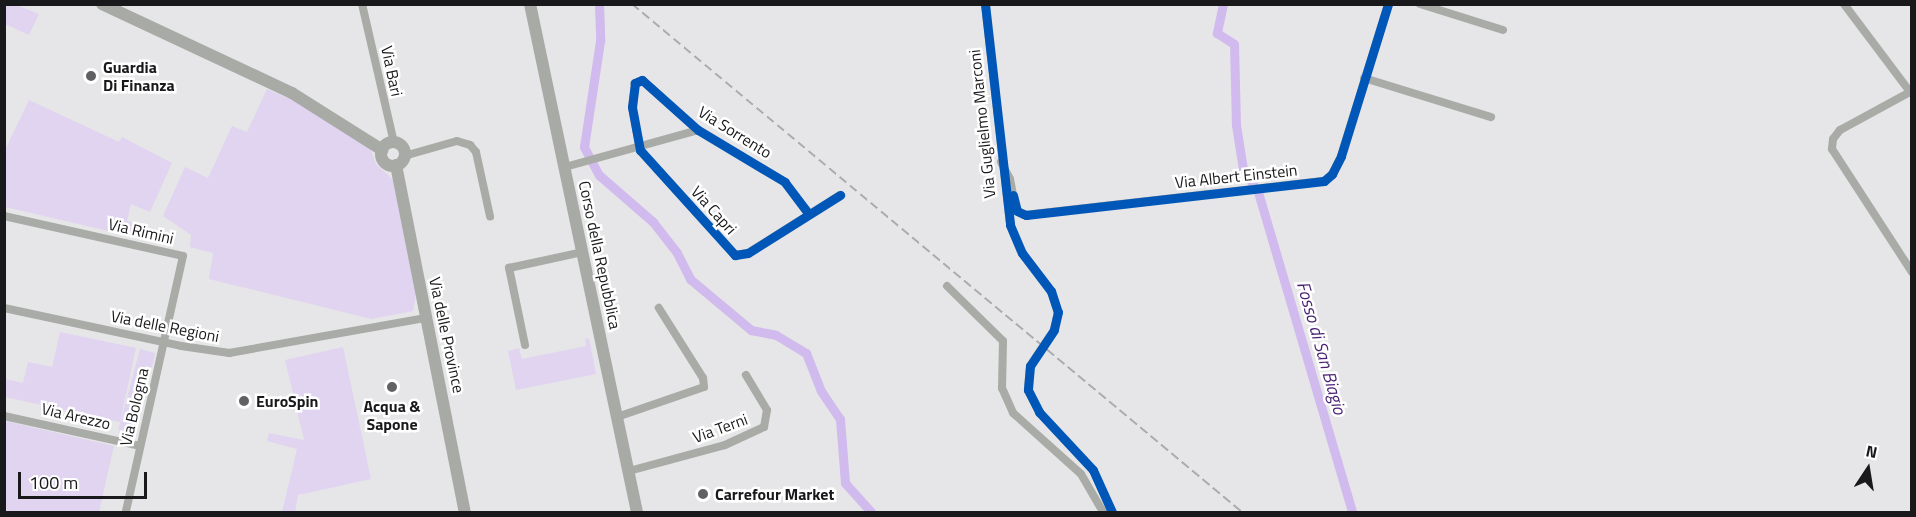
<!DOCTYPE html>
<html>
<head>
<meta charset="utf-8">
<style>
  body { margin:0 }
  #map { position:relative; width:1916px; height:517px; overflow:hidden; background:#e6e5e7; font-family:"Titillium Web",sans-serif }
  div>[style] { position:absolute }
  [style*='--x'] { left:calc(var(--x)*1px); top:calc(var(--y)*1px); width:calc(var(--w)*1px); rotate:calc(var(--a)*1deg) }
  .green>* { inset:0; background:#e0d4f1; transform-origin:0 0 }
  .canal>* { height:9px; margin:-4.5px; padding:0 4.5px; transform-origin:4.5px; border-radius:4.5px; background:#d0baee }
  .street>* { height:8px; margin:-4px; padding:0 4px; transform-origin:4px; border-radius:4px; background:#a9aba6 }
  .secondary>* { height:12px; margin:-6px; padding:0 6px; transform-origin:6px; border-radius:6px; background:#a8aaa6 }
  .secondary>.ring { margin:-6px; padding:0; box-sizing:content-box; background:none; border:12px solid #a8aaa6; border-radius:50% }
  .rail>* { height:2px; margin-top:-1px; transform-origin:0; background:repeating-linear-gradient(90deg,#aaacab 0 9px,transparent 0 13.5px) }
  .cycleway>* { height:9px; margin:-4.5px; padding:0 4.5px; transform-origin:4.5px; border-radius:4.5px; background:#0057b8 }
  .dots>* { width:16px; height:16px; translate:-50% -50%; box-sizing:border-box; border:3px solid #fff; border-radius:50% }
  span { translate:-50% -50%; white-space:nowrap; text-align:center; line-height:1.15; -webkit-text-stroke:5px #fff; paint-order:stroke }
  .poi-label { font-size:16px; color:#19181a; font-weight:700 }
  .left { translate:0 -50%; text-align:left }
  .street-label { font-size:16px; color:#19181a }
  .water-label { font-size:18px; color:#481f72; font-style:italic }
  .frame { position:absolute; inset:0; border:6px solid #19181a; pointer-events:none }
  .north { position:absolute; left:1838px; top:439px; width:60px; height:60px; -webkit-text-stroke:4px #fff; paint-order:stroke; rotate:12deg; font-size:16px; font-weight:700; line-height:24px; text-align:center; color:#19181a }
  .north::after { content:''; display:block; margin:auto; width:21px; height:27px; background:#19181a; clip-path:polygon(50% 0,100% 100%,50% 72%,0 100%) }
  .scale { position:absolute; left:18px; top:472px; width:129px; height:27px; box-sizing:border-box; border:3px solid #19181a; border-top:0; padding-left:8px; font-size:18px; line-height:21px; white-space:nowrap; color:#19181a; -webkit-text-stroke:4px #fff; paint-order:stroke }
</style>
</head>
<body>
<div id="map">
  <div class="green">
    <div style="clip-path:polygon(5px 4px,16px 5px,39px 14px,29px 35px,5px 24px)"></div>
    <div style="clip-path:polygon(267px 89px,304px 105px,370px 148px,376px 164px,393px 180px,416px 293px,413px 311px,371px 319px,209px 279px,213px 253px,190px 247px,191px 235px,163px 216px,185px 167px,208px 178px,232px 126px,247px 132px)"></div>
    <div style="clip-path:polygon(29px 100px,119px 142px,122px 137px,172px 163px,150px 212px,131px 204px,127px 221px,142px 226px,139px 238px,5px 207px,5px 150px)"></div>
    <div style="clip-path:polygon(60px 332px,136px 348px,120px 422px,5px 397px,5px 379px,23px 383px,28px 362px,52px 367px)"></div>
    <div style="clip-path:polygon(589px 338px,596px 374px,516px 390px,508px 351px,519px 348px,522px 359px,586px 346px,585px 339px)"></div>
    <div style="clip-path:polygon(343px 347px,371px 479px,298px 495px,295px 512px,282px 512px,297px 449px,267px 441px,269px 433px,304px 440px,285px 360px)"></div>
    <div style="left:140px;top:349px;width:16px;height:84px;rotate:15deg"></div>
    <div style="clip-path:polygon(5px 421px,114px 446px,99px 512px,5px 512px)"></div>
  </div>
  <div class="canal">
    <div style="--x:599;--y:4;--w:37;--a:88"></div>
    <div style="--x:600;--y:41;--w:107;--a:98.6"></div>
    <div style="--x:584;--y:147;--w:32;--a:62"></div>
    <div style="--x:599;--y:175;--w:72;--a:41"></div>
    <div style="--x:653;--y:222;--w:39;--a:52"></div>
    <div style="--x:677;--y:253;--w:29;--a:63"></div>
    <div style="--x:690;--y:279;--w:80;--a:39.9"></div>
    <div style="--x:751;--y:330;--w:25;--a:11"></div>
    <div style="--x:776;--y:335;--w:35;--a:31"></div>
    <div style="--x:806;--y:353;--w:41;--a:68.5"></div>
    <div style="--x:821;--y:391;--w:34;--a:56"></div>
    <div style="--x:840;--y:419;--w:64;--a:85.5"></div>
    <div style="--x:845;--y:483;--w:39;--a:48"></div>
    <div style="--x:1223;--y:4;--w:30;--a:102"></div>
    <div style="--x:1217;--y:33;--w:20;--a:33"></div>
    <div style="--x:1234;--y:44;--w:81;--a:88.6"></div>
    <div style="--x:1236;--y:125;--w:45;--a:81"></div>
    <div style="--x:1243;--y:169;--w:18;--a:56"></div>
    <div style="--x:1258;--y:192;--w:334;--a:73.6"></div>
  </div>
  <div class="street">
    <div style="--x:362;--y:4;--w:143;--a:77"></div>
    <div style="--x:985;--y:4;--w:222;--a:83.5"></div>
    <div style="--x:1010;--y:225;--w:30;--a:67"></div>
    <div style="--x:1022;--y:253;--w:48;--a:52.7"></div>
    <div style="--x:1051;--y:291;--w:22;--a:72"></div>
    <div style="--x:1058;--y:312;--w:18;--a:103"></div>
    <div style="--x:1054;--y:330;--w:43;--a:123.7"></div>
    <div style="--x:1030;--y:366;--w:24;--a:95"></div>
    <div style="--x:1028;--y:390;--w:25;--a:63"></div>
    <div style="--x:1039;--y:412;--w:79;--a:47"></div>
    <div style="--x:1093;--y:470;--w:46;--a:65.7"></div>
    <div style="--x:1420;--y:4;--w:87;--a:17.4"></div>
    <div style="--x:1844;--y:4;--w:110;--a:53.1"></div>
    <div style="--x:1910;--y:92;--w:80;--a:151.5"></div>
    <div style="--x:1840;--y:130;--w:11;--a:128"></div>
    <div style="--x:1833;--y:139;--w:10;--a:96"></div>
    <div style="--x:1832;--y:149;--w:147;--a:57"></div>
    <div style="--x:1364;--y:78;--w:133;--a:17.1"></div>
    <div style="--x:404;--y:156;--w:55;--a:-15.8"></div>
    <div style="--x:457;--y:141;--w:14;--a:17"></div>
    <div style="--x:470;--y:145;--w:9;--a:49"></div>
    <div style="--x:476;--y:152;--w:66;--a:77.7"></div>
    <div style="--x:1001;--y:162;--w:19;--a:62"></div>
    <div style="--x:1010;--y:179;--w:32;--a:79"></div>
    <div style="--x:1016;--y:210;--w:9;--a:32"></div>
    <div style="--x:1024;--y:215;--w:302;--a:-6.5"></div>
    <div style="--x:1324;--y:181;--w:11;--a:-41"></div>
    <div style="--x:1332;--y:174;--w:20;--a:-63"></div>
    <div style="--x:1341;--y:156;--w:159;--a:-72.8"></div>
    <div style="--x:565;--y:167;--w:138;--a:-15.5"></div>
    <div style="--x:808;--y:213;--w:39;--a:-127"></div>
    <div style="--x:785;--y:182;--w:101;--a:-149.1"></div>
    <div style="--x:698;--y:130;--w:75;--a:-138.2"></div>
    <div style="--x:642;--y:80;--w:8;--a:157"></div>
    <div style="--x:635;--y:83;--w:24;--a:97"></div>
    <div style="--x:632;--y:107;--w:44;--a:79.5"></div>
    <div style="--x:640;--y:150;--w:142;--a:47.9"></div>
    <div style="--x:735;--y:255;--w:13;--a:-9"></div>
    <div style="--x:748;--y:253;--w:109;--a:-32.2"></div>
    <div style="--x:4;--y:216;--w:183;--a:12.6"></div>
    <div style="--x:183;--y:256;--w:262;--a:102.6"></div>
    <div style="--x:947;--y:286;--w:78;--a:44.5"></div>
    <div style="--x:1003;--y:341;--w:47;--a:91.2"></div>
    <div style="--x:1002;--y:388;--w:27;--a:66"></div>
    <div style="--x:1013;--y:413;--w:91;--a:41.9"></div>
    <div style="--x:1081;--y:474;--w:44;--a:59.9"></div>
    <div style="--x:4;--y:308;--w:181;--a:12.1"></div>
    <div style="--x:181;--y:346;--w:49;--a:8.3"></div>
    <div style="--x:229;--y:353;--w:200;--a:-10.1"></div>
    <div style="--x:525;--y:345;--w:79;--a:-101.7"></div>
    <div style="--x:509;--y:268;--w:76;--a:-12.2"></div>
    <div style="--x:4;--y:416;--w:139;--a:12.4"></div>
    <div style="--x:617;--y:417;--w:92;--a:-19"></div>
    <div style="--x:704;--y:387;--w:9;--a:-96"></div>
    <div style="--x:703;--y:378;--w:83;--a:-122.2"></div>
    <div style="--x:629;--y:471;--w:99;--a:-15.2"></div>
    <div style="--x:725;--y:445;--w:43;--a:-24.8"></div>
    <div style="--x:764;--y:427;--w:17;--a:-80"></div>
    <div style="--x:767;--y:410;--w:41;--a:-121"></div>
  </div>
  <div class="secondary">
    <div style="--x:102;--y:4;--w:210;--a:25.1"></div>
    <div style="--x:292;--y:93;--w:107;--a:32.3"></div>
    <div style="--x:530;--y:4;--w:519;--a:78.11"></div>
    <div class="ring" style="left:381px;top:142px;width:12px;height:12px"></div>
    <div style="--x:396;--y:165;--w:354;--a:78.8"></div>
  </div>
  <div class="rail">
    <div style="--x:632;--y:4;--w:794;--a:39.79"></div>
  </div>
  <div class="cycleway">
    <div style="--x:985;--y:4;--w:222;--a:83.5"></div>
    <div style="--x:1010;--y:225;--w:30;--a:67"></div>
    <div style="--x:1022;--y:253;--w:48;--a:52.7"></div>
    <div style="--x:1051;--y:291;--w:22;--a:72"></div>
    <div style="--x:1058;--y:312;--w:18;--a:103"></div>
    <div style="--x:1054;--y:330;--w:43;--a:123.7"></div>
    <div style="--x:1030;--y:366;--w:24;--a:95"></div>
    <div style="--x:1028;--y:390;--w:25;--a:63"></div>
    <div style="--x:1039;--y:412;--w:79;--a:47"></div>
    <div style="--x:1093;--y:470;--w:46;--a:65.7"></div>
    <div style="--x:1013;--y:195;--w:16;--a:76"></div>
    <div style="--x:1017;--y:211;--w:10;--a:24"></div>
    <div style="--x:1026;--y:215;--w:300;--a:-6.5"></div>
    <div style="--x:1324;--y:181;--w:11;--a:-41"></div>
    <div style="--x:1332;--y:174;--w:20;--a:-63"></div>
    <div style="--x:1341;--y:156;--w:159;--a:-72.8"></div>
    <div style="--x:808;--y:213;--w:39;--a:-127"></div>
    <div style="--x:785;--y:182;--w:101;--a:-149.1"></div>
    <div style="--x:698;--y:130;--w:75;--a:-138.2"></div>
    <div style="--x:642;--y:80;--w:8;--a:157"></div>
    <div style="--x:635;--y:83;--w:24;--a:97"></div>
    <div style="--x:632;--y:107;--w:44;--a:79.5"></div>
    <div style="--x:640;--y:150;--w:142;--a:47.9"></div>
    <div style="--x:735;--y:255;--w:13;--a:-9"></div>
    <div style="--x:748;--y:253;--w:109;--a:-32.2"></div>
  </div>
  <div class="dots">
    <div style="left:91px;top:76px;background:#616062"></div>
    <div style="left:392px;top:387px;background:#616062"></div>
    <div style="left:244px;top:401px;background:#616062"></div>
    <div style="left:703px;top:494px;background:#616062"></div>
  </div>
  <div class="poi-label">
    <span class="left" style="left:103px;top:76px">Guardia<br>Di Finanza</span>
    <span class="left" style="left:256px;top:401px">EuroSpin</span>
    <span style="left:392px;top:415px">Acqua &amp;<br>Sapone</span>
    <span class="left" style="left:715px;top:494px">Carrefour Market</span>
  </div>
  <div class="street-label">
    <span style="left:392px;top:71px;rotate:78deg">Via Bari</span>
    <span style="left:982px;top:124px;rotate:-96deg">Via Guglielmo Marconi</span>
    <span style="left:735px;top:132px;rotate:32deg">Via Sorrento</span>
    <span style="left:1236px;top:176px;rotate:-6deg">Via Albert Einstein</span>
    <span style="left:714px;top:210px;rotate:48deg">Via Capri</span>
    <span style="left:141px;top:231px;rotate:13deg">Via Rimini</span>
    <span style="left:600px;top:255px;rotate:78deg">Corso della Repubblica</span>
    <span style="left:165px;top:326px;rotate:11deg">Via delle Regioni</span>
    <span style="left:447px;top:335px;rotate:78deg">Via delle Province</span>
    <span style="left:134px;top:407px;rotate:-77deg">Via Bologna</span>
    <span style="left:76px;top:416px;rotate:13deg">Via Arezzo</span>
    <span style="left:720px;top:428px;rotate:-20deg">Via Terni</span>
  </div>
  <div class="water-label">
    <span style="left:1321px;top:348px;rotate:74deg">Fosso di San Biagio</span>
  </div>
  <div class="frame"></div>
  <div class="north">N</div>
  <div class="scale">100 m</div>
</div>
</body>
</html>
